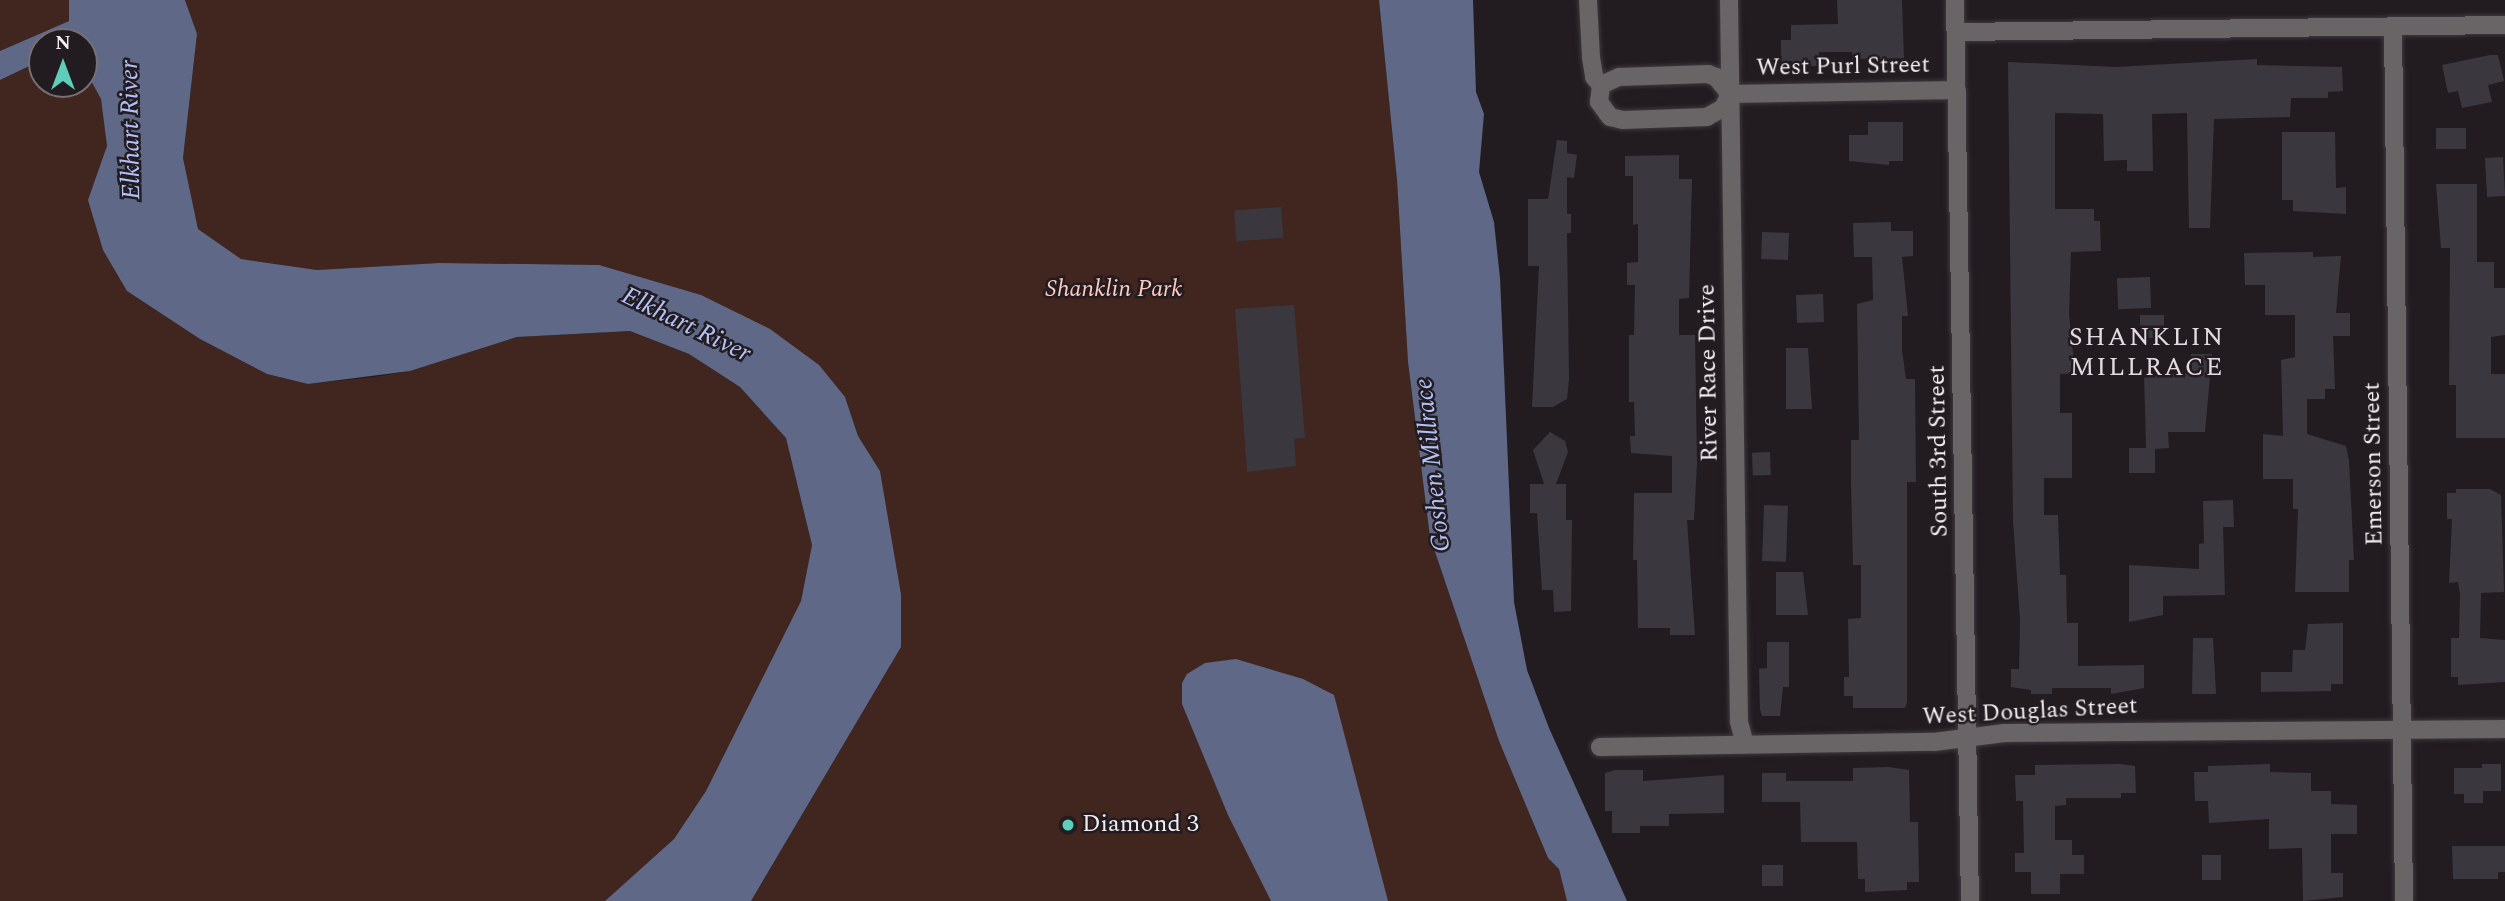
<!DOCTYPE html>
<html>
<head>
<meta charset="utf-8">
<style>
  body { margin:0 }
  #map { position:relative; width:2505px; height:901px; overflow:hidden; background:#221c21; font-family:Spectral,serif }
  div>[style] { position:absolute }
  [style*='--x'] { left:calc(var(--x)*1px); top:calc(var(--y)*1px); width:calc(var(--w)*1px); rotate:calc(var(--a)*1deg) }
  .green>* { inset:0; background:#40261f }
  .water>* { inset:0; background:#5f6886 }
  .building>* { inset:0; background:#3a373f; transform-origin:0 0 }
  .roads { filter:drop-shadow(0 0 2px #3f393e) drop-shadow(0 0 2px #3f393e) }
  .minor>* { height:18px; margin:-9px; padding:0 9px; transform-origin:9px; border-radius:9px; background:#696465 }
  .dots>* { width:19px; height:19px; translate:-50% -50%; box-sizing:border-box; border:4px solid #221c21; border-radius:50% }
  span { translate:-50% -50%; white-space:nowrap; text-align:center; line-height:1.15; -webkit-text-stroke:5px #221c21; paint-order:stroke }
  .street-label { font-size:24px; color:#f2edf1 }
  .park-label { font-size:24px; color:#ffcabd; font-style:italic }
  .poi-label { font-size:24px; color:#f2edf1 }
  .left { translate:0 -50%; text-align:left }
  .water-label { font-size:26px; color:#b2c1f7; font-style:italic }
  .neighbourhood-label { font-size:26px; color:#e4dbe2; letter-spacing:2px }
  .north { position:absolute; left:28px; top:28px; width:70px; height:70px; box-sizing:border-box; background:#221c21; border:2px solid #757074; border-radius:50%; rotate:0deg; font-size:19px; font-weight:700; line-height:28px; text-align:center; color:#f2edf1 }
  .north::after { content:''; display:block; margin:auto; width:24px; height:32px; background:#5cceba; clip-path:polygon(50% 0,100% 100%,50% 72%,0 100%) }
</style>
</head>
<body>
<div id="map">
  <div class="green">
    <div style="clip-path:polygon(0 0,69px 0,69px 21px,0 51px)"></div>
    <div style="clip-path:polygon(185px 0,1379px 0,1397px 180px,1408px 362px,1430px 537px,1499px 741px,1548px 858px,1559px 869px,1567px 901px,751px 901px,901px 647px,901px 594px,880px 471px,858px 436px,845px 397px,599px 265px,439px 263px,317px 270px,241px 259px,198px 229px,183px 158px,197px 35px)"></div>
    <div style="clip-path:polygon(42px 60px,42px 84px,84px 84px,84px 68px,101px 99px,107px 146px,102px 165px,127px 291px,200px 339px,267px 374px,308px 384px,374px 377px,410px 371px,517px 337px,630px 331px,689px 354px,740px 387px,786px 438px,812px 545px,801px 601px,706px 791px,674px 839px,605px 901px,0 901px,0 80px)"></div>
  </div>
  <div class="water">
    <div style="clip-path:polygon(69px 0,185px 0,197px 34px,183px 158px,198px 229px,241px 259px,317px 270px,439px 263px,599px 265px,701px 295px,770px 329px,819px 365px,845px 397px,858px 436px,880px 471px,901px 594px,901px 647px,751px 901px,605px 901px,674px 839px,706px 791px,801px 601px,812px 545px,786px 438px,740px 387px,689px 354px,630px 331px,517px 337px,410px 371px,308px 384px,267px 374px,200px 339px,127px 291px,103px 250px,88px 200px,107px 146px,101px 99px,84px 68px,84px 42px,42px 42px,42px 60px,0 80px,0 51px,69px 21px)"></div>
    <div style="clip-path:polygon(1379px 0,1473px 0,1476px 92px,1484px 114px,1479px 172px,1494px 222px,1500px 278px,1514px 602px,1527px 670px,1549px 728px,1627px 901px,1567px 901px,1559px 869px,1548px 858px,1499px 741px,1430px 537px,1408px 362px,1397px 180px)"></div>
    <div style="clip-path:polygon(1236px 659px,1303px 679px,1334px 695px,1388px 901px,1271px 901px,1228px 815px,1182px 704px,1182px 683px,1187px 674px,1205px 663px)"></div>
  </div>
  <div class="building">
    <div style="clip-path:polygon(1837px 0,1902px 0,1904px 58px,1852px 59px,1852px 52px,1819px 52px,1819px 66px,1792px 66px,1792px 61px,1781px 61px,1781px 40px,1791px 40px,1791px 25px,1838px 24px)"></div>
    <div style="clip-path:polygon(2490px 55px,2498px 55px,2504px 81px,2488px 85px,2492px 102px,2462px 108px,2458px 91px,2448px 93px,2442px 65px)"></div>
    <div style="clip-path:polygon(2257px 59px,2257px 65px,2342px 67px,2343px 91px,2328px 92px,2328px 98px,2291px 98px,2290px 117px,2214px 119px,2210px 228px,2189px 228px,2187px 113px,2152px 114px,2153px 171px,2127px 171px,2127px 160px,2104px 161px,2103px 114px,2055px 113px,2055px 209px,2094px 209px,2094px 221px,2100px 221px,2101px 251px,2071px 252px,2069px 315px,2075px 373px,2060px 374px,2060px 413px,2072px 413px,2072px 478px,2044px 478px,2044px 515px,2058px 515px,2060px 575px,2066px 575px,2067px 623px,2078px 623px,2078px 666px,2144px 665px,2144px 688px,2111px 694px,2111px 688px,2052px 688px,2052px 694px,2031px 694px,2031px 690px,2011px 687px,2011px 669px,2019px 669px,2020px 620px,2013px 521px,2008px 62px,2116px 67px)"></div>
    <div style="clip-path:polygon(1868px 122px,1903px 122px,1903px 161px,1889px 161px,1889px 165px,1849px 161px,1849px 135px,1868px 135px)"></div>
    <div style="left:2436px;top:128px;width:30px;height:21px"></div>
    <div style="clip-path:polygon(2282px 132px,2335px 132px,2336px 188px,2346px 187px,2346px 214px,2293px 211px,2293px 200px,2282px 200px)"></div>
    <div style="clip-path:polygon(1557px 140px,1567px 141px,1567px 153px,1577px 155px,1574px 178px,1567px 177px,1567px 214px,1571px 214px,1571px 233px,1567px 233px,1569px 379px,1567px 399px,1553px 407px,1532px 407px,1539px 266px,1528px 266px,1528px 199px,1548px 199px)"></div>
    <div style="clip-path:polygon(1679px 155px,1679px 179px,1692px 179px,1689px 298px,1679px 299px,1679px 335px,1695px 335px,1697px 464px,1694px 520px,1687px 520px,1695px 635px,1670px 635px,1670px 628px,1638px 628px,1637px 560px,1633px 560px,1634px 493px,1672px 493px,1672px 456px,1631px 453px,1630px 436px,1635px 436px,1634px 402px,1629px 402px,1629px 335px,1634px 335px,1635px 285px,1627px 285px,1627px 263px,1638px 262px,1638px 224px,1633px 225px,1633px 176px,1625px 176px,1625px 156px)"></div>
    <div style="left:2503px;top:157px;width:39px;height:18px;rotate:87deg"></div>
    <div style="clip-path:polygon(2436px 184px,2477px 184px,2477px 262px,2494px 262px,2494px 288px,2505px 288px,2505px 335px,2491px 337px,2491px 374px,2505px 374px,2505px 438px,2456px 438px,2456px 385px,2449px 385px,2450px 248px,2441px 248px)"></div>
    <div style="left:1281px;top:207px;width:31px;height:47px;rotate:86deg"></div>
    <div style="clip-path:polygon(1891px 222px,1891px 231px,1913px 231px,1913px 256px,1902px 257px,1908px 316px,1902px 316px,1902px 350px,1906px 379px,1915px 379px,1916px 482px,1907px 482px,1907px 702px,1905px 708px,1853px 708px,1853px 696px,1844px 696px,1844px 677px,1849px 677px,1848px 619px,1861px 618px,1861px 565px,1853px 565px,1851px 483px,1851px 440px,1859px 440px,1857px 304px,1873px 300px,1872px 257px,1854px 257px,1853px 223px)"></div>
    <div style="left:1762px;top:232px;width:27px;height:27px;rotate:2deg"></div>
    <div style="clip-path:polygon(2313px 252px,2313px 257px,2341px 256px,2336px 313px,2350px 313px,2350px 336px,2333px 336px,2335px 389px,2325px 389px,2325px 399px,2307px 399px,2307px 434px,2346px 446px,2349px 461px,2354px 560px,2349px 560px,2349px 592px,2295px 592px,2298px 509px,2293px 509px,2293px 479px,2263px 479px,2263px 434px,2283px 436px,2281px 360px,2295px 357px,2295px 315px,2265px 315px,2265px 285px,2245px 285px,2244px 253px)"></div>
    <div style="left:2150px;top:277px;width:31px;height:33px;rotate:88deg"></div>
    <div style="left:1823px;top:294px;width:28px;height:27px;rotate:88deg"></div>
    <div style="clip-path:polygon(1294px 305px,1305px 438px,1294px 439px,1296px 466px,1247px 472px,1235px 309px)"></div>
    <div style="left:2140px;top:315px;width:24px;height:23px"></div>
    <div style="clip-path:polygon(1786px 348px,1808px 348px,1812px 409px,1786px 409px)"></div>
    <div style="clip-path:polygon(2191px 354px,2212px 354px,2205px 432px,2168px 432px,2169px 448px,2155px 449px,2155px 473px,2129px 473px,2129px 448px,2146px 448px,2144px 373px,2192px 373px)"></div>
    <div style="clip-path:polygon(1550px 432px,1565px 441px,1568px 452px,1556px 484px,1566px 484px,1566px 520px,1572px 520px,1571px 611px,1554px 612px,1553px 590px,1542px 590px,1537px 513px,1530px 513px,1530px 484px,1544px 484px,1533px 450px)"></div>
    <div style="left:1770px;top:452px;width:23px;height:18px;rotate:88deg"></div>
    <div style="clip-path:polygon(2456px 489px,2490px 489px,2501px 495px,2504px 592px,2481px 593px,2480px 638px,2505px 640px,2505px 682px,2458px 685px,2458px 677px,2451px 677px,2451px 638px,2459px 638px,2460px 594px,2458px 582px,2449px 583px,2452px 519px,2447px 519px,2447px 493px,2456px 493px)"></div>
    <div style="clip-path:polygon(2233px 500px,2234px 527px,2223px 527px,2225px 595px,2163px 596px,2163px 615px,2129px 622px,2129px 565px,2199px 569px,2199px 544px,2204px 543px,2203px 501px)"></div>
    <div style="left:1764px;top:505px;width:24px;height:56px;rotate:2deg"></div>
    <div style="clip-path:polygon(1776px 572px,1803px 572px,1808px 615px,1776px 615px)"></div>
    <div style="clip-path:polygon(2343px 623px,2343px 684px,2331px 684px,2331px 691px,2261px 692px,2261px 672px,2292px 672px,2293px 650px,2305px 650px,2308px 624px)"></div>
    <div style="clip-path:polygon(2193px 638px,2213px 638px,2216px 694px,2192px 694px)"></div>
    <div style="clip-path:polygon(1767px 642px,1789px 642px,1789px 687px,1783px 687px,1780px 716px,1762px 716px,1760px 709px,1759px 669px,1767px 668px)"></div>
    <div style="clip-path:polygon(2120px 764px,2135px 766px,2136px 793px,2121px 793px,2121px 798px,2066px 798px,2066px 805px,2055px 806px,2055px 840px,2072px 840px,2072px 855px,2084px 855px,2084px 874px,2060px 874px,2060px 894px,2031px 894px,2031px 872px,2015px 872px,2015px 853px,2024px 853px,2023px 801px,2016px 801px,2015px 775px,2035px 775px,2035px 765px)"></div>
    <div style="clip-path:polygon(2270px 764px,2270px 772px,2311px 773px,2311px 791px,2331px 791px,2331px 804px,2357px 805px,2357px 834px,2331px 834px,2331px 873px,2343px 873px,2343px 897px,2303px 901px,2302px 848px,2269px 849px,2269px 819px,2209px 823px,2208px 801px,2195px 801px,2194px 772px,2208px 772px,2208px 766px)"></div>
    <div style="clip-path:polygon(2482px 764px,2501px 764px,2501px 791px,2483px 791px,2483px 803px,2464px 803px,2464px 794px,2454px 794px,2454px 768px,2482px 768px)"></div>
    <div style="clip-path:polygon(1889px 767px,1909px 770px,1910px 822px,1918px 822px,1919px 882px,1907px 882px,1907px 890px,1865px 892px,1865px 879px,1858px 879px,1857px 842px,1801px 842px,1800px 802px,1762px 802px,1762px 773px,1786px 773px,1786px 781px,1853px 781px,1853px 768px)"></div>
    <div style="clip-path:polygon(1615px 770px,1643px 770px,1643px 781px,1724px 775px,1724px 813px,1669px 814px,1669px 826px,1640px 826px,1640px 833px,1612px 833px,1612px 811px,1605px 811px,1605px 773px)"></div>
    <div style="clip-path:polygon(2452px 846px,2505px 846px,2505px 872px,2498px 872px,2498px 879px,2453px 879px)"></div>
    <div style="left:2202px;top:855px;width:19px;height:25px"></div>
    <div style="left:1783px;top:865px;width:21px;height:21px;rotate:90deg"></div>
  </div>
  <div class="roads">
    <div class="minor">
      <div style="--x:1588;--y:0;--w:57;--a:87"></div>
      <div style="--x:1591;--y:57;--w:20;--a:81"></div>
      <div style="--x:1594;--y:77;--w:11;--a:49"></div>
      <div style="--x:1729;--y:0;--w:722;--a:89.21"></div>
      <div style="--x:1739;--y:722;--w:23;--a:75"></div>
      <div style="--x:1955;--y:0;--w:901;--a:89.05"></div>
      <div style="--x:2393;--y:26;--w:875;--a:89.28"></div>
      <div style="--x:1956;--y:32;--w:549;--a:-0.73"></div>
      <div style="--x:1708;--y:74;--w:9;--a:21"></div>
      <div style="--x:1716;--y:77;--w:22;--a:51"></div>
      <div style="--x:1730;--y:94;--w:16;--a:117"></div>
      <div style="--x:1723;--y:108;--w:18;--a:151"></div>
      <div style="--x:1707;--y:117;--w:84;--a:178"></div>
      <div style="--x:1623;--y:120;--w:13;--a:-167"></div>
      <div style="--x:1610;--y:117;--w:19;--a:-126"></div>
      <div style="--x:1599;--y:102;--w:17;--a:-83"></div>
      <div style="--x:1601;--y:85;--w:20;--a:-24"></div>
      <div style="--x:1619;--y:77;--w:89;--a:-1.9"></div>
      <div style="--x:1730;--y:94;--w:227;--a:-1"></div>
      <div style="--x:1600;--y:747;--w:334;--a:-0.9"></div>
      <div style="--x:1934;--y:742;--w:71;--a:-7.3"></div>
      <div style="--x:2004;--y:733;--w:501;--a:-0.46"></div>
    </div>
  </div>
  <div class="dots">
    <div style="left:1068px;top:825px;background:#5cceba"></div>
  </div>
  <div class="street-label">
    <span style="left:1843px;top:67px;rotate:-1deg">West Purl Street</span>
    <span style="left:1709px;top:373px;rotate:-91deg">River Race Drive</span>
    <span style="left:1939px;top:451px;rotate:-91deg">South 3rd Street</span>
    <span style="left:2374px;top:464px;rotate:-91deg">Emerson Street</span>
    <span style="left:2030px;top:712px;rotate:-3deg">West Douglas Street</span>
  </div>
  <div class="park-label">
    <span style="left:1114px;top:290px">Shanklin Park</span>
  </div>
  <div class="poi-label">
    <span class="left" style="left:1082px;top:825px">Diamond 3</span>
  </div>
  <div class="water-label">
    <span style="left:131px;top:130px;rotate:-91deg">Elkhart River</span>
    <span style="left:686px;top:325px;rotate:26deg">Elkhart River</span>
    <span style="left:1433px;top:465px;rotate:-96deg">Goshen Millrace</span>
  </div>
  <div class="neighbourhood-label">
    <span style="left:2147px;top:353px">SHANKLIN<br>MILLRACE</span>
  </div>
  <div class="north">N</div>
</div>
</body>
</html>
